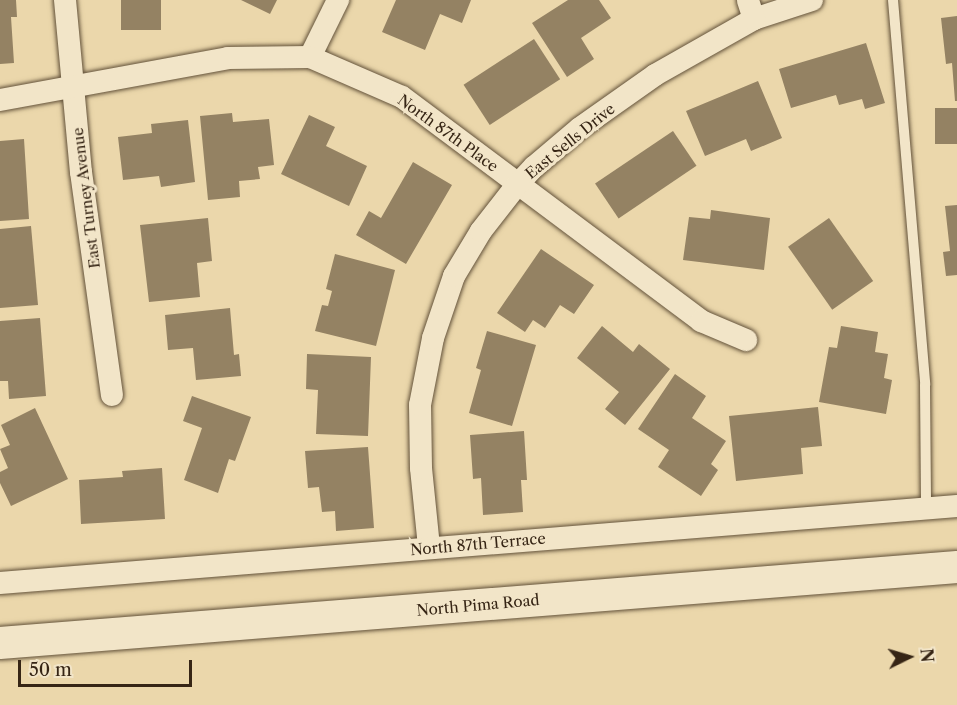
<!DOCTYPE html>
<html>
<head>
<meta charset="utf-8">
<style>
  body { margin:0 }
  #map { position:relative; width:957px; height:705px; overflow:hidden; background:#ebd7ab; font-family:"Libre Caslon Text",serif }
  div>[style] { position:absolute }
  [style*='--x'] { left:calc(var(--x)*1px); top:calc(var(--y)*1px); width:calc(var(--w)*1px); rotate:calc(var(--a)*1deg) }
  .building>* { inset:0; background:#948263; transform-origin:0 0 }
  .roads { filter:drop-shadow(0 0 2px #63523a) drop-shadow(0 0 2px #63523a) }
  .service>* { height:10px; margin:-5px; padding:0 5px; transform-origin:5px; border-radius:5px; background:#f2e5c8 }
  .minor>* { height:22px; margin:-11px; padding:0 11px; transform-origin:11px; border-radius:11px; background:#f2e5c8 }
  .secondary>* { height:32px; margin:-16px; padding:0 16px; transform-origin:16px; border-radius:16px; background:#f2e5c8 }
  span { translate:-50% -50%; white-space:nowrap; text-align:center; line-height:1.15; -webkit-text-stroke:6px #f2e5c8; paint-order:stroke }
  .street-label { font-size:15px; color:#362515 }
  .north { position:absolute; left:879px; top:627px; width:60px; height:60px; -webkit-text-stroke:4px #f2e5c8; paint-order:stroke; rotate:85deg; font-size:16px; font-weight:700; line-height:24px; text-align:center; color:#362515 }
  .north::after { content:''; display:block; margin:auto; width:21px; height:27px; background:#362515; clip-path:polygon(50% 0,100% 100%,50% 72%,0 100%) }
  .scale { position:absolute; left:18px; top:660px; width:174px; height:27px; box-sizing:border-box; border:3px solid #362515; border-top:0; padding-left:8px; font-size:18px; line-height:21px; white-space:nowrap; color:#362515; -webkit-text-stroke:4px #f2e5c8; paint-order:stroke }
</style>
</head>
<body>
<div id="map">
  <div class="building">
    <div style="clip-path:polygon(0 0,16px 0,17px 17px,11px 17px,14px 63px,0 64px)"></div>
    <div style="left:121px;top:0;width:40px;height:30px"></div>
    <div style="clip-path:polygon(241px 0,277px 0,270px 14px)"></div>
    <div style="clip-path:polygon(396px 0,471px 0,462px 23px,440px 14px,425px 50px,382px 32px)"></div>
    <div style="clip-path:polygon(568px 0,599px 0,611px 18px,581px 38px,594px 59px,567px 77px,532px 23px)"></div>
    <div style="clip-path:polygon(957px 16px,957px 101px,955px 101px,952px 63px,946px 64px,941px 18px)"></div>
    <div style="left:534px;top:39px;width:48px;height:84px;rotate:57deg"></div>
    <div style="clip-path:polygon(866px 43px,885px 103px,865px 109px,862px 99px,839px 105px,836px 95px,791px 108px,779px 69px)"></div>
    <div style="clip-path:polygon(758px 81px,782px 138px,751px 151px,746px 139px,705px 156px,686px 111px)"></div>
    <div style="left:957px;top:108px;width:36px;height:22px;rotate:90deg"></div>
    <div style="clip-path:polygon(232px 113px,233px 122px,269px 119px,274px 165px,258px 167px,260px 179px,239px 181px,240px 197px,208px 200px,200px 116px)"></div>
    <div style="clip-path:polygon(309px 115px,335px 127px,326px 146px,367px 166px,349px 206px,281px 174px)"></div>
    <div style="clip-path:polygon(188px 120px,195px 182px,161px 187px,159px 176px,123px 180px,118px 137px,152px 133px,151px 124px)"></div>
    <div style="left:673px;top:131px;width:42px;height:94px;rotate:56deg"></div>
    <div style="clip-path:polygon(24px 139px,29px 219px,0 221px,0 141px)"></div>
    <div style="clip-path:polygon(413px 162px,452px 185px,406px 264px,356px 235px,369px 211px,381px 218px)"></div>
    <div style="clip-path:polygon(957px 205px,957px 275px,946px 276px,943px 252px,950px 251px,945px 206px)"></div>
    <div style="clip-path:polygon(711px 210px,770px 218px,764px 270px,683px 260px,689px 217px,710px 219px)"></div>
    <div style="clip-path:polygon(208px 218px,212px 261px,197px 263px,200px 297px,149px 302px,140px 225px)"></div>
    <div style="left:829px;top:218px;width:77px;height:50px;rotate:55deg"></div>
    <div style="clip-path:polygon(31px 226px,38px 305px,0 308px,0 229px)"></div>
    <div style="clip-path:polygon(541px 249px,594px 285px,574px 314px,560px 305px,545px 328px,533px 320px,525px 332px,497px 313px)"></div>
    <div style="clip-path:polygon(335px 254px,395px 270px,376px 346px,315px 331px,322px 305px,328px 306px,332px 291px,326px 289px)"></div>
    <div style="clip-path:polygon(230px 308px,234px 355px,239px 354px,241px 376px,196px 380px,193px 348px,168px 350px,165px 315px)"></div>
    <div style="clip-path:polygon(40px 318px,46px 396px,9px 399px,8px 381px,0 381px,0 321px)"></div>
    <div style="clip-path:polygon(602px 326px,633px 352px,639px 344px,670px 369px,625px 425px,605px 409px,619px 392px,577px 358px)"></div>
    <div style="clip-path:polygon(841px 326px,878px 332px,875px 352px,888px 354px,884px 378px,892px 380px,886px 414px,819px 402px,829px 347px,837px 348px)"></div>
    <div style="clip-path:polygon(487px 331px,536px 345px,512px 426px,469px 413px,481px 370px,476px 368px)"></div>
    <div style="clip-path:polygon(307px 354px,371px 357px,368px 436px,316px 434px,318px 390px,306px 389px)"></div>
    <div style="clip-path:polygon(675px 374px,706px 396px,692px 418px,726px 441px,711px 464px,718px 470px,701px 496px,658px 467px,669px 450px,638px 429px)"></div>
    <div style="clip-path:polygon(192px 396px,251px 417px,235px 461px,229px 459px,218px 493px,184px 480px,202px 428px,183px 421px)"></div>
    <div style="clip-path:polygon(818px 407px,822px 446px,801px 448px,803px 474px,736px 481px,729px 416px)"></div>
    <div style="clip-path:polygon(35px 408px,68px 479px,11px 506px,0 483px,0 472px,8px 468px,0 449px,10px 445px,1px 425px)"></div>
    <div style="clip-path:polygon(524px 431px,527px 480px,521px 480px,523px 512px,483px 515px,481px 478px,473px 479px,470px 435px)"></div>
    <div style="clip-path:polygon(368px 447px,374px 528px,336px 531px,335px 511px,322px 512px,319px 487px,308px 488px,305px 451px)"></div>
    <div style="clip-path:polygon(162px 468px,165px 519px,81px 524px,79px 480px,123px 477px,122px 471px)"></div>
  </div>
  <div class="roads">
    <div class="service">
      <div style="--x:893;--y:0;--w:386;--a:85.2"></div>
      <div style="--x:925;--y:385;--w:124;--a:89.5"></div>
    </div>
    <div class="minor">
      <div style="--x:65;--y:0;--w:173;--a:84.7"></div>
      <div style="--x:81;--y:172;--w:225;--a:82.1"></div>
      <div style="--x:754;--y:19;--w:61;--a:-18.1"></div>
      <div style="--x:310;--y:57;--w:64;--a:-63.8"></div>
      <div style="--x:0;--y:100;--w:232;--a:-10.4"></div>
      <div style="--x:228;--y:58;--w:82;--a:-0.7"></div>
      <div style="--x:310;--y:57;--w:100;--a:23.5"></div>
      <div style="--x:402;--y:97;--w:374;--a:36.8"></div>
      <div style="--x:701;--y:321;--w:49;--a:22.9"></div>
      <div style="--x:429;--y:547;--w:79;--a:-95.8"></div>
      <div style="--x:421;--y:468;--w:63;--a:-90.9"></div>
      <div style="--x:420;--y:405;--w:68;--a:-79"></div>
      <div style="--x:433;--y:338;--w:65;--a:-71.3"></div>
      <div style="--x:454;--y:276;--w:52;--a:-59"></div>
      <div style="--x:481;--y:231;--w:58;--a:-52"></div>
      <div style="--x:517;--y:185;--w:25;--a:-47"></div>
      <div style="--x:534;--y:167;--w:60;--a:-40.3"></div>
      <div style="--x:580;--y:128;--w:92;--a:-35.2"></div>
      <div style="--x:655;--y:75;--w:114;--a:-29.5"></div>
      <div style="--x:754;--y:19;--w:20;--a:-108"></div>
      <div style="--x:0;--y:583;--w:960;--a:-4.6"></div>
    </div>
    <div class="secondary">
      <div style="--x:0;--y:643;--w:960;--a:-4.54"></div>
    </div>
  </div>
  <div class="street-label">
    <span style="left:448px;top:133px;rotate:36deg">North 87th Place</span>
    <span style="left:570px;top:141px;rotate:-39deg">East Sells Drive</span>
    <span style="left:86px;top:198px;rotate:-97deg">East Turney Avenue</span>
    <span style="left:478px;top:544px;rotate:-5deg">North 87th Terrace</span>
    <span style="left:478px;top:605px;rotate:-5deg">North Pima Road</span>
  </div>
  <div class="north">N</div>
  <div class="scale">50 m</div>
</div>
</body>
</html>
